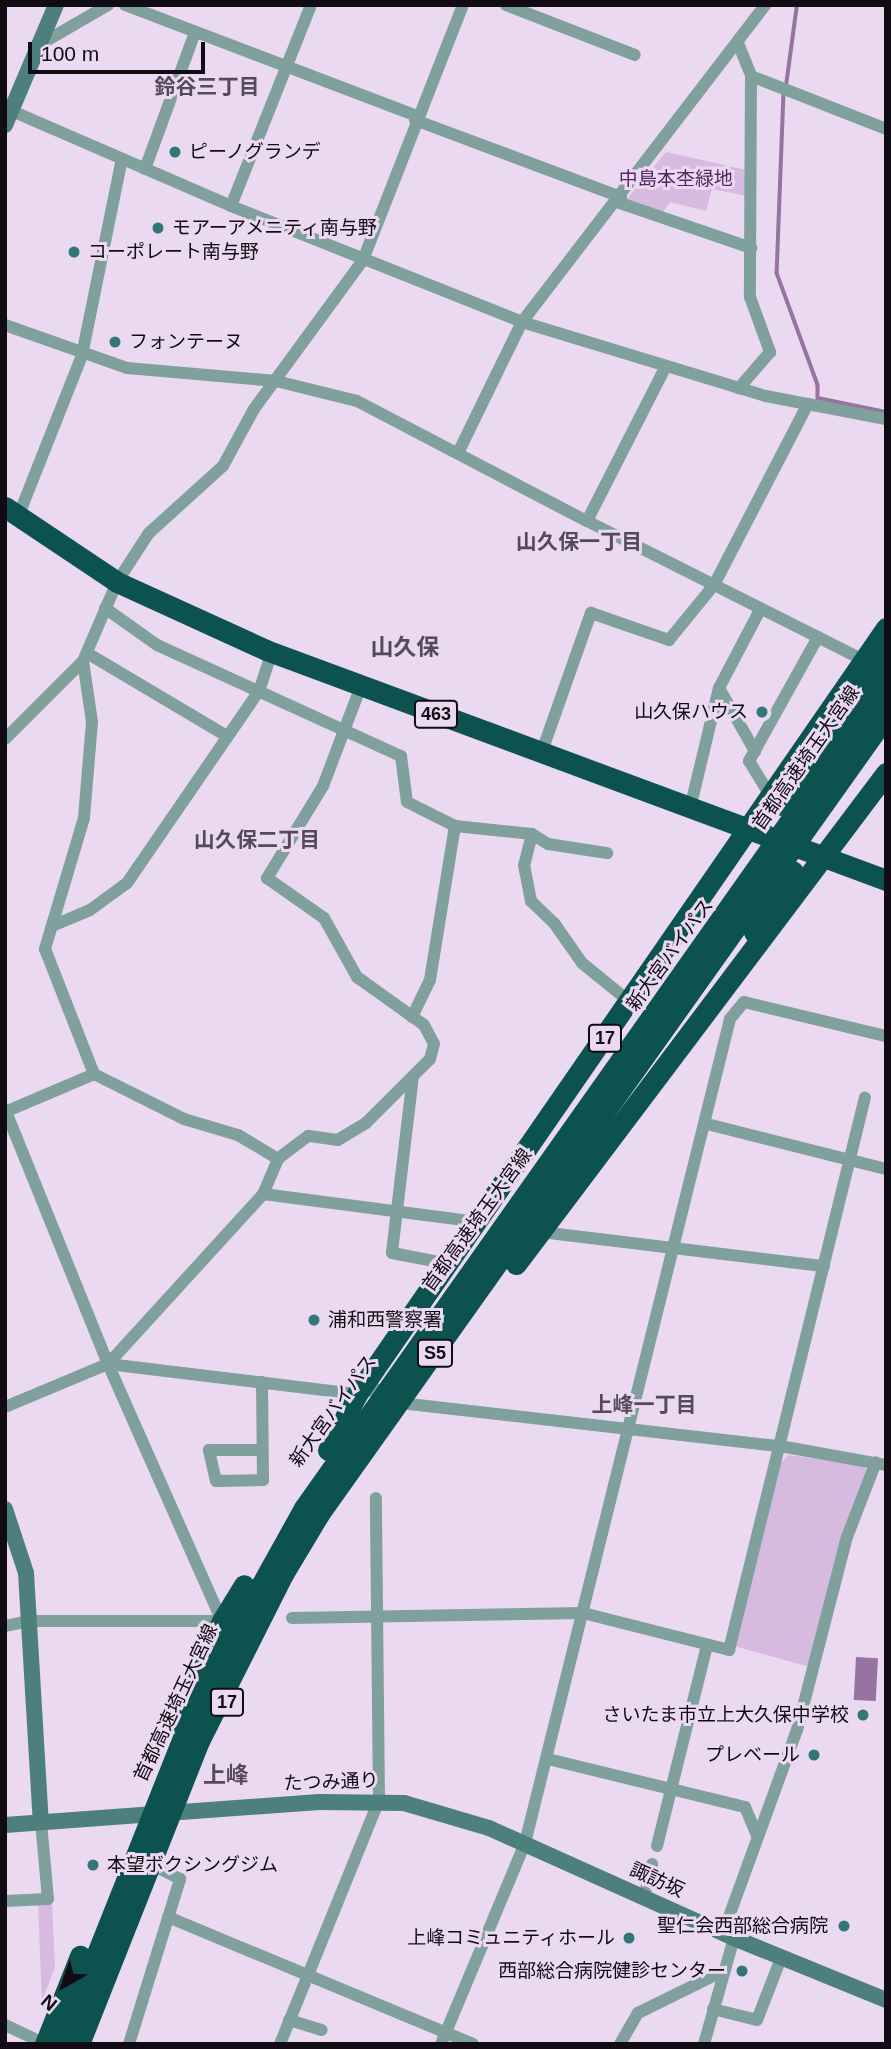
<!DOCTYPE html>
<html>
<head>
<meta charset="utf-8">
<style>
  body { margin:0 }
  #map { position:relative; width:891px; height:2049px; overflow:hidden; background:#ead9f0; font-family:Helvetica,"Noto Sans JP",sans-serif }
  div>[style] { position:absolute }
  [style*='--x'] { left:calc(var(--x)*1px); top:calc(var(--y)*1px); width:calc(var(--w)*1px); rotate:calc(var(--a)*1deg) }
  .green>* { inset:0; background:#d6badf }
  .water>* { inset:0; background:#9773a2; transform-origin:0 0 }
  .stream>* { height:3.5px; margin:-1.75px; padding:0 1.75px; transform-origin:1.75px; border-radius:1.75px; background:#9773a2 }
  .street>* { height:12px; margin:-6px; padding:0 6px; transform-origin:6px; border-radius:6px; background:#7fa09d }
  .secondary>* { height:16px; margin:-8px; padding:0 8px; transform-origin:8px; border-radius:8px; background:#4d807c }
  .highway>* { height:21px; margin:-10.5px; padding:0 10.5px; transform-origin:10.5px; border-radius:10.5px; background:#0c534f }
  .dots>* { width:19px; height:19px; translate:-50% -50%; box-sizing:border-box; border:4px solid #ead9f0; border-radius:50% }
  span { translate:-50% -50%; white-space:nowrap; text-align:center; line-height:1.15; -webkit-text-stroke:6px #ead9f0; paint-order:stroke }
  .shield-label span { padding:2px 5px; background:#ead9f0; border:2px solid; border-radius:5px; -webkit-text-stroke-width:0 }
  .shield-label { font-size:18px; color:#110c13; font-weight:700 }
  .poi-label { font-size:19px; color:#110c13 }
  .left { translate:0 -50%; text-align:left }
  .right { translate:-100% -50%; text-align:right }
  .park-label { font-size:19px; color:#562663 }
  .street-label { font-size:19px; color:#110c13 }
  .neighbourhood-label { font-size:21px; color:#57495c; font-weight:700 }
  .quarter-label { font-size:23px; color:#57495c; font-weight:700 }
  .frame { position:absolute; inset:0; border:7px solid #110c13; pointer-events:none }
  .north { position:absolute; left:28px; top:1951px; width:70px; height:70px; -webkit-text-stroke:5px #ead9f0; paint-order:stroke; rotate:220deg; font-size:19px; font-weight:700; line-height:28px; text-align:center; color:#110c13 }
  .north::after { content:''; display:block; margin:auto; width:24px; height:32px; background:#110c13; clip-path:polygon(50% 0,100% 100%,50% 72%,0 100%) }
  .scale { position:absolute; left:28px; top:42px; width:177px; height:32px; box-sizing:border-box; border:4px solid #110c13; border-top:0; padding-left:9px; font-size:21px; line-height:24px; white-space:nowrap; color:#110c13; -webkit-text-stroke:5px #ead9f0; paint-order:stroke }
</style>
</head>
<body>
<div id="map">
  <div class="green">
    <div style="clip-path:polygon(666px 152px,747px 170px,747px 196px,712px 189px,706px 211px,670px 202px,661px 215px,626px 200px)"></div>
    <div style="clip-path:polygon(788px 1455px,864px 1465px,867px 1472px,810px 1667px,734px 1646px,778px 1466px)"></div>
    <div style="clip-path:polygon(52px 1903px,55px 1967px,42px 2001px,38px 1904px)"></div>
  </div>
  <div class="water">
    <div style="left:856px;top:1657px;width:22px;height:43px;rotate:3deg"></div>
  </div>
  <div class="stream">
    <div style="--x:786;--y:86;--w:82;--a:-82.3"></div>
    <div style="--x:784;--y:93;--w:180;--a:92.2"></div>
    <div style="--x:777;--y:273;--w:119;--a:69.9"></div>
    <div style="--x:818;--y:385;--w:13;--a:90"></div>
    <div style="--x:818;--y:398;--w:69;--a:11.6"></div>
  </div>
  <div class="street">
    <div style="--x:125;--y:5;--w:312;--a:20.8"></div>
    <div style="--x:506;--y:5;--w:138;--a:21.2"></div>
    <div style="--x:738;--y:43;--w:35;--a:68"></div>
    <div style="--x:751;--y:76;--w:221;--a:90.3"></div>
    <div style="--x:750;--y:297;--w:59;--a:70"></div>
    <div style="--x:770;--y:352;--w:48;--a:130.7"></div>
    <div style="--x:39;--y:45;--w:80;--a:-30.1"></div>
    <div style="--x:751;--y:76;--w:145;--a:21.4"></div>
    <div style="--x:5;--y:108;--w:246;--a:23.4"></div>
    <div style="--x:231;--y:206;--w:313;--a:21.7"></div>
    <div style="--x:522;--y:322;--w:255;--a:16.9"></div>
    <div style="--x:766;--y:396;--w:122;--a:10.9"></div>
    <div style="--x:415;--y:120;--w:220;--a:20.5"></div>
    <div style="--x:145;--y:169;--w:146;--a:-69.9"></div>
    <div style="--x:617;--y:202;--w:142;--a:18.9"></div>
    <div style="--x:231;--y:206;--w:216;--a:-68.3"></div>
    <div style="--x:5;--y:325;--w:129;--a:19.4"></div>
    <div style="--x:127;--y:368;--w:150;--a:5"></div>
    <div style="--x:276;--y:381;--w:83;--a:13.9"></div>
    <div style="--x:357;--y:401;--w:259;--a:27.6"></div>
    <div style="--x:587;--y:521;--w:174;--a:-63"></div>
    <div style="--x:458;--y:453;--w:146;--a:-64"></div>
    <div style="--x:522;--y:322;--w:399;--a:-52.5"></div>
    <div style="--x:18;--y:517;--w:174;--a:-68.4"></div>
    <div style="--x:82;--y:355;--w:200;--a:-78.5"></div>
    <div style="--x:587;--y:521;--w:309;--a:26.7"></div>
    <div style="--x:105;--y:608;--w:64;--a:35.4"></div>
    <div style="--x:157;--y:645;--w:268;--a:24.5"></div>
    <div style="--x:401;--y:756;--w:46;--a:82.6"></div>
    <div style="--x:407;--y:802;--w:54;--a:26.6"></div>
    <div style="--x:455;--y:826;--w:77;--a:5.9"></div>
    <div style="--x:532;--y:834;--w:19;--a:32"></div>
    <div style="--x:548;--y:844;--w:60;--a:8.7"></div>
    <div style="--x:87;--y:653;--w:163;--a:30.7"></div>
    <div style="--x:83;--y:661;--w:62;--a:81.6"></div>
    <div style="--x:92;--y:722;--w:96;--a:94.8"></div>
    <div style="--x:84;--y:818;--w:137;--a:106.6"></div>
    <div style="--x:45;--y:949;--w:134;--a:68.6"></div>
    <div style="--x:361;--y:686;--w:107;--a:110.8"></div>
    <div style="--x:323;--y:786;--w:108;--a:121.3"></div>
    <div style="--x:267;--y:878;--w:70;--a:35.1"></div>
    <div style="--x:324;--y:918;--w:68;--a:60.8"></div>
    <div style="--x:357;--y:977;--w:82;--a:35.6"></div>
    <div style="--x:424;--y:1025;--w:21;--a:62"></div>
    <div style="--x:434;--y:1044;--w:16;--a:105"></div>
    <div style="--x:430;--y:1059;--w:91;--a:135"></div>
    <div style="--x:366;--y:1123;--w:33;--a:149"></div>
    <div style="--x:338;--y:1140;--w:30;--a:-172"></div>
    <div style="--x:308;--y:1136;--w:38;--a:143"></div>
    <div style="--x:278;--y:1159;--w:38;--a:113"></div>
    <div style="--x:263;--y:1194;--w:218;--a:7.4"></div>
    <div style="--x:719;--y:688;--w:73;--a:60.3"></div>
    <div style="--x:5;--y:739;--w:110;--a:-45"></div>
    <div style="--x:83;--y:661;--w:86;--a:-66.7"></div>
    <div style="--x:117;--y:582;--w:59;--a:-56.9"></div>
    <div style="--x:149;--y:533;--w:100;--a:-42.2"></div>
    <div style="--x:223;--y:466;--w:65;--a:-61.5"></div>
    <div style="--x:254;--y:409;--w:185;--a:-53.8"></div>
    <div style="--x:363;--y:260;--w:274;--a:-68.6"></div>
    <div style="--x:541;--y:754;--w:150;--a:-70.5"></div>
    <div style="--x:591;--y:613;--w:83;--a:19.1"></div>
    <div style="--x:669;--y:640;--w:71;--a:-50.7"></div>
    <div style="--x:714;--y:585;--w:204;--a:-62.6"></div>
    <div style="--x:693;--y:796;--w:111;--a:-76.5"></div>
    <div style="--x:719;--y:688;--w:90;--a:-62.3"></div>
    <div style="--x:771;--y:797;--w:42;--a:-121.4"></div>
    <div style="--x:749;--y:761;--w:142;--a:-60.9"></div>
    <div style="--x:532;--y:834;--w:32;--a:104"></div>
    <div style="--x:524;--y:865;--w:37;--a:79"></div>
    <div style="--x:531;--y:901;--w:32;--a:44"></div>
    <div style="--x:554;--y:923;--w:49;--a:55"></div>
    <div style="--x:582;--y:963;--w:62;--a:39.1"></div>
    <div style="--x:52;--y:926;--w:41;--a:-22.8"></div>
    <div style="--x:90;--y:910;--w:46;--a:-36.1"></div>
    <div style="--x:127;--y:883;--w:233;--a:-55.5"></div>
    <div style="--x:259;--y:691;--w:41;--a:-71.6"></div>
    <div style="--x:412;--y:1017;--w:41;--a:-64.1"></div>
    <div style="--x:430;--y:980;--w:156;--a:-80.8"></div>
    <div style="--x:413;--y:1076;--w:178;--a:96.8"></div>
    <div style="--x:392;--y:1253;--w:58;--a:10.9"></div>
    <div style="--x:5;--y:1109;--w:275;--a:68"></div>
    <div style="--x:108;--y:1364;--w:281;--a:66.1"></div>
    <div style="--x:222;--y:1621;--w:192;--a:180"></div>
    <div style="--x:30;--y:1621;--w:25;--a:169"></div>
    <div style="--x:5;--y:1112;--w:97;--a:-23.1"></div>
    <div style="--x:94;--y:1074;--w:101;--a:26.6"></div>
    <div style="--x:184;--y:1119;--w:56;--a:16.5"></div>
    <div style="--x:238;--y:1135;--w:47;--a:31"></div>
    <div style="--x:707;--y:1124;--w:185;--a:14.1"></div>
    <div style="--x:541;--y:1232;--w:285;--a:6.9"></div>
    <div style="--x:108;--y:1364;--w:251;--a:6.9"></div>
    <div style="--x:357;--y:1394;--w:20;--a:-15"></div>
    <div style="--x:262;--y:1382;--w:98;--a:89.4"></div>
    <div style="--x:263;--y:1480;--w:47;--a:178.8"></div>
    <div style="--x:216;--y:1481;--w:32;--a:-103"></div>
    <div style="--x:209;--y:1450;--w:53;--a:0"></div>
    <div style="--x:409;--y:1404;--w:373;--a:6.5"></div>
    <div style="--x:780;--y:1446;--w:108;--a:10.2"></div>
    <div style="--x:5;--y:1407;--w:112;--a:-22.7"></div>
    <div style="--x:108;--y:1364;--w:230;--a:-47.6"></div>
    <div style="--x:292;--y:1618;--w:291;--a:-1"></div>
    <div style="--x:583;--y:1613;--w:151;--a:14.2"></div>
    <div style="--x:729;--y:1650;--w:569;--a:-76.18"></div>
    <div style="--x:548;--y:1759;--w:203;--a:13.7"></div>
    <div style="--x:745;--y:1807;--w:30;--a:67"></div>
    <div style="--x:657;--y:1846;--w:207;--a:-76"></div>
    <div style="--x:644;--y:1897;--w:34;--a:-76"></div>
    <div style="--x:5;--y:1901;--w:43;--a:-2.7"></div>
    <div style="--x:48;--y:1899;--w:77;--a:-95.2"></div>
    <div style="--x:168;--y:1917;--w:330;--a:22.6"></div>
    <div style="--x:723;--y:1933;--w:216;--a:-70"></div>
    <div style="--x:797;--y:1730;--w:199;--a:-75.5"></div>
    <div style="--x:847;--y:1537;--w:80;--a:-68.9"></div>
    <div style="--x:713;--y:2009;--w:45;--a:14"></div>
    <div style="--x:757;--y:2020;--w:66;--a:-68.8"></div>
    <div style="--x:289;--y:2020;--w:34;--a:17"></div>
    <div style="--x:5;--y:2025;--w:31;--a:25"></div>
    <div style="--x:129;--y:2044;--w:173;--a:-72.8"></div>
    <div style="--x:180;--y:1879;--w:22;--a:-153"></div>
    <div style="--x:280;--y:2044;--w:263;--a:-67.9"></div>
    <div style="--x:379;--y:1800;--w:302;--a:-90.6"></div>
    <div style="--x:441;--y:2044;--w:218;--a:-67.3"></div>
    <div style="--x:525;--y:1843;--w:849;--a:-76.03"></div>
    <div style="--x:730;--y:1019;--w:22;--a:-51"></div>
    <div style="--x:744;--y:1002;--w:146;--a:13.5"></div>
    <div style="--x:620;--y:2044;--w:36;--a:-60"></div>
    <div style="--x:638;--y:2013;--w:97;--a:-26.3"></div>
    <div style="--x:704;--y:2044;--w:110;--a:-74.2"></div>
  </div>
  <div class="secondary">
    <div style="--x:5;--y:125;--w:130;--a:-67"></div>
    <div style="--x:5;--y:1509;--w:67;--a:71.8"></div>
    <div style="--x:26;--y:1573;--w:249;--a:86.6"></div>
    <div style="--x:5;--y:1825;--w:315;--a:-4.2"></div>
    <div style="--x:319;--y:1802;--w:85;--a:0.7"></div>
    <div style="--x:404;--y:1803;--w:89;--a:16.4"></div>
    <div style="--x:489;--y:1828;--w:269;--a:24.2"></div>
    <div style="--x:734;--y:1938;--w:164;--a:22.2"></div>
  </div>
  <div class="highway">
    <div style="--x:5;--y:507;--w:135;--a:33.8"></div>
    <div style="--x:117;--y:582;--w:164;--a:24.5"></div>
    <div style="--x:266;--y:650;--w:661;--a:20.35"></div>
    <div style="--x:782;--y:805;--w:179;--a:-54.5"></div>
    <div style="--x:754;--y:932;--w:72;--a:-57.4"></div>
    <div style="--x:516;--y:1264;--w:615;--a:-53"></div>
    <div style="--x:328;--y:1450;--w:63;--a:-62.6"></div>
    <div style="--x:357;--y:1394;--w:931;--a:-55.37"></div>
    <div style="--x:175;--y:1722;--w:111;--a:-65"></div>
    <div style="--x:222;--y:1621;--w:42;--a:-58.6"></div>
    <div style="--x:45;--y:2044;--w:95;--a:-68.3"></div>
    <div style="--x:61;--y:2044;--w:333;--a:-68.3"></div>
    <div style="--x:184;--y:1735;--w:74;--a:-65.2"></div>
    <div style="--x:215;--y:1668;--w:183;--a:-60.9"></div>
    <div style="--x:304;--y:1508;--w:1008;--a:-54.73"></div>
    <div style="--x:79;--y:2044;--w:326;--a:-68.4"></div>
    <div style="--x:199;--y:1741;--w:187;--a:-63.3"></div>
    <div style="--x:283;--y:1574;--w:70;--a:-59"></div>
    <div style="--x:319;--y:1514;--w:979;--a:-54.61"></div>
  </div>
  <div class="dots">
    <div style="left:175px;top:152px;background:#2f7873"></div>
    <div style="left:158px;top:228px;background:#2f7873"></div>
    <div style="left:74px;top:252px;background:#2f7873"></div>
    <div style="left:115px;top:342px;background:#2f7873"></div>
    <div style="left:762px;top:712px;background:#2f7873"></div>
    <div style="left:314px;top:1320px;background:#2f7873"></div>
    <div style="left:863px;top:1715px;background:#2f7873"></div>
    <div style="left:814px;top:1755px;background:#2f7873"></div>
    <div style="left:93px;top:1865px;background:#2f7873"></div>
    <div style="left:844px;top:1926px;background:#2f7873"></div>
    <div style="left:629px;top:1938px;background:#2f7873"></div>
    <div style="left:742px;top:1971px;background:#2f7873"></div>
  </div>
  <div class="shield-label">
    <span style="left:436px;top:714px">463</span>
    <span style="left:605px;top:1038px">17</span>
    <span style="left:435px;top:1353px">S5</span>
    <span style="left:227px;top:1702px">17</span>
  </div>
  <div class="poi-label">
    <span class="left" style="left:189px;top:152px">ピーノグランデ</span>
    <span class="left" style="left:172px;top:228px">モアーアメニティ南与野</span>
    <span class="left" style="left:88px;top:252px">コーポレート南与野</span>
    <span class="left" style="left:129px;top:342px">フォンテーヌ</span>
    <span class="right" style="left:748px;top:712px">山久保ハウス</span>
    <span class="left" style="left:328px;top:1320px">浦和西警察署</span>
    <span class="right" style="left:849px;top:1715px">さいたま市立上大久保中学校</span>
    <span class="right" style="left:800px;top:1755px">プレベール</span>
    <span class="left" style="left:107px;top:1865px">本望ボクシングジム</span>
    <span class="right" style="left:828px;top:1926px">聖仁会西部総合病院</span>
    <span class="right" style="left:615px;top:1938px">上峰コミュニティホール</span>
    <span class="right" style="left:726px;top:1971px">西部総合病院健診センター</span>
  </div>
  <div class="park-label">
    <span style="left:676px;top:179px">中島本杢緑地</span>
  </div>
  <div class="street-label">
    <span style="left:806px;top:758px;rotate:-55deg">首都高速埼玉大宮線</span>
    <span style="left:670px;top:955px;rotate:-54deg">新大宮バイパス</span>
    <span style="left:477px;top:1220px;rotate:-54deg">首都高速埼玉大宮線</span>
    <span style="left:333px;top:1411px;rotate:-54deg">新大宮バイパス</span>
    <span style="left:176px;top:1703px;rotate:-65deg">首都高速埼玉大宮線</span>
    <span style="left:331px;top:1782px;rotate:-2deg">たつみ通り</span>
    <span style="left:657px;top:1880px;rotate:24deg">諏訪坂</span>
  </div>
  <div class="neighbourhood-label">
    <span style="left:207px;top:87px">鈴谷三丁目</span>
    <span style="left:579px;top:542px">山久保一丁目</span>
    <span style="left:257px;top:840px">山久保二丁目</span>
    <span style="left:644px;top:1405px">上峰一丁目</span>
  </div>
  <div class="quarter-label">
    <span style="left:405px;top:647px">山久保</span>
    <span style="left:226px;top:1775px">上峰</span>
  </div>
  <div class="frame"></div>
  <div class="north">N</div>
  <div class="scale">100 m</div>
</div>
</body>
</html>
